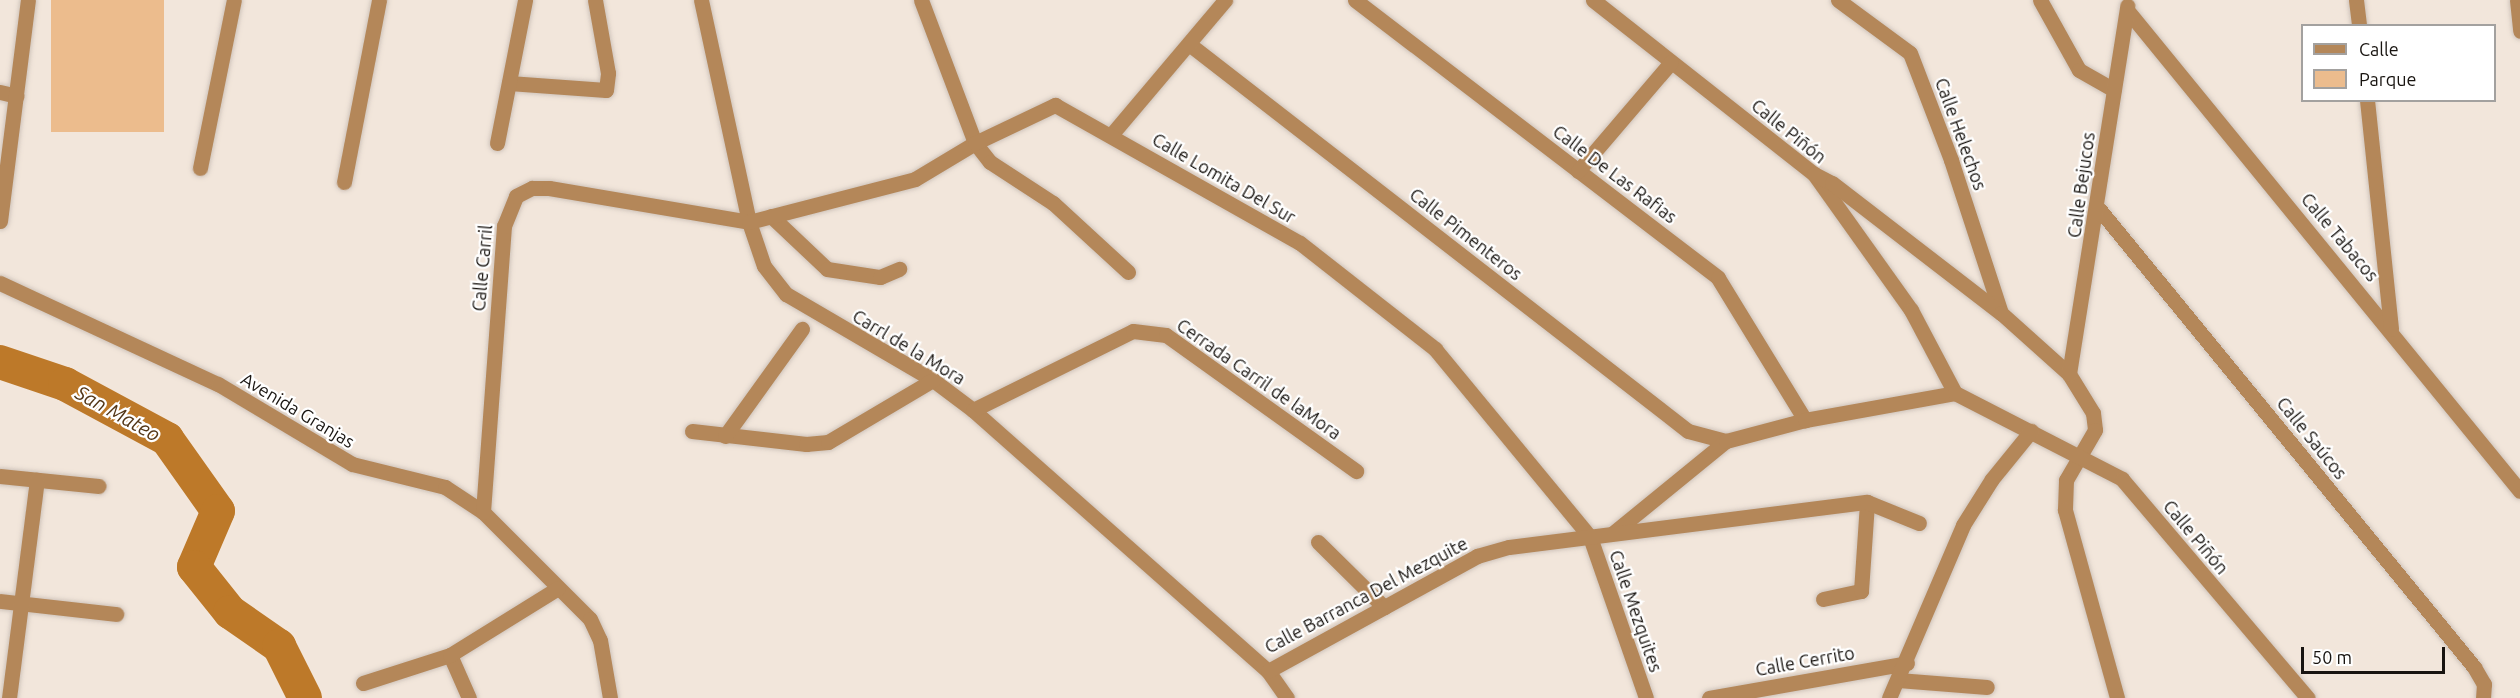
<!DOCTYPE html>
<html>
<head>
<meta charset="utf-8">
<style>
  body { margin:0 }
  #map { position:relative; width:2520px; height:698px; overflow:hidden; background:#f2e6db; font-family:Ubuntu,sans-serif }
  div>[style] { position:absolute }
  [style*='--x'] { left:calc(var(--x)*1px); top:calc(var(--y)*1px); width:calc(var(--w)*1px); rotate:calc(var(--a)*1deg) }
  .green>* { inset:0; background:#ecbc8d; transform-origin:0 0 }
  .river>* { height:34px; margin:-17px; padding:0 17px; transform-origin:17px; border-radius:17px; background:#bd7929 }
  .roads { filter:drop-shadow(0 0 2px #cfc4bb) drop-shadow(0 0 2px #cfc4bb) }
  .minor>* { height:15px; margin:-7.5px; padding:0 7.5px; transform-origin:7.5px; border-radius:7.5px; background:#b48759 }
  span { translate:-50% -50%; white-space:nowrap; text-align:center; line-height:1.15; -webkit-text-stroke:4.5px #fff; paint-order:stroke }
  .street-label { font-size:18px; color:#181410 }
  .water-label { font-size:20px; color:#533617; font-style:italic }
  .legend { position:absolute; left:2301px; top:24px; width:195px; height:78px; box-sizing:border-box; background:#fff; border:2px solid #a3a19f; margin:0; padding:8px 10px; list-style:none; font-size:18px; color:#181410 }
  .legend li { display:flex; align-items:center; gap:12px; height:30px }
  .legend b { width:30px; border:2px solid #a3a19f }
  .scale { position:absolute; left:2301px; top:647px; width:144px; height:27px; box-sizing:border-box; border:3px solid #181410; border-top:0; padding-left:8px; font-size:18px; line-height:21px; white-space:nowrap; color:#181410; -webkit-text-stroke:4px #fff; paint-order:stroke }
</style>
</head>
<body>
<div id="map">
  <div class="green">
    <div style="left:51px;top:0;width:113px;height:132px"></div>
  </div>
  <div class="river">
    <div style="--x:0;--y:362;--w:69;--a:18.7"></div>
    <div style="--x:65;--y:384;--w:116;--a:28.3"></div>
    <div style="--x:167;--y:439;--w:88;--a:54.7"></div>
    <div style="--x:218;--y:511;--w:61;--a:113.2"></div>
    <div style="--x:194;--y:567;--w:58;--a:51.3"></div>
    <div style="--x:230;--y:612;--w:60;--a:34.8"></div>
    <div style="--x:279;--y:646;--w:58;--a:63.4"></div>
  </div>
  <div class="roads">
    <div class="minor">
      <div style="--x:701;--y:0;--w:227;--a:77.8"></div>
      <div style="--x:749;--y:222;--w:46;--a:71.2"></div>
      <div style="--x:764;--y:266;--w:36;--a:52"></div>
      <div style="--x:786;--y:294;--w:170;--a:30.3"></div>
      <div style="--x:933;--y:380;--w:50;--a:36.9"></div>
      <div style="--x:973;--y:410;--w:394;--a:41.5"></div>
      <div style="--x:1268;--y:671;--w:33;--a:55"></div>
      <div style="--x:921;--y:0;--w:153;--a:69.3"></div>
      <div style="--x:975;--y:143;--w:24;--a:52"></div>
      <div style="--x:990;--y:162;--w:75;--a:33.1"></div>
      <div style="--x:1053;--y:203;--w:102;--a:42.6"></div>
      <div style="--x:1355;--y:0;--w:457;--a:37.4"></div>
      <div style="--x:1718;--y:278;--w:167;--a:58.5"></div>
      <div style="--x:1593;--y:0;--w:281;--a:38.2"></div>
      <div style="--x:1814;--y:174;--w:167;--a:54.5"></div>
      <div style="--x:1911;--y:310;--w:94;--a:62.1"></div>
      <div style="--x:1838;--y:0;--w:89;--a:36.4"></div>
      <div style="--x:1910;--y:53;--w:115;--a:69"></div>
      <div style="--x:1951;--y:160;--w:161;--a:71.9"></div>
      <div style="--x:2040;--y:0;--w:80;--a:60.9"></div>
      <div style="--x:2079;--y:70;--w:40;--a:29.7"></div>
      <div style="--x:2356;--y:0;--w:26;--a:83"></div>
      <div style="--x:2517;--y:0;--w:31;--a:84"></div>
      <div style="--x:2127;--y:10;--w:621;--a:50.75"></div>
      <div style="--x:1189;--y:44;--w:631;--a:37.8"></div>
      <div style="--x:1688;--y:431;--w:39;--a:15"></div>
      <div style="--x:509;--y:83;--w:97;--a:4.1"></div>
      <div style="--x:606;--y:90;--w:17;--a:-83"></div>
      <div style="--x:608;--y:73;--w:74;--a:-100.1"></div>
      <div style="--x:0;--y:92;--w:17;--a:13"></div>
      <div style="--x:2367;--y:100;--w:230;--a:84"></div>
      <div style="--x:1111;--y:135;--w:177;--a:-49.8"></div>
      <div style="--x:497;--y:143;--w:146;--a:-78.9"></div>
      <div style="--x:200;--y:168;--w:171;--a:-78.6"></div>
      <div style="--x:1578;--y:171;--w:143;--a:-49.5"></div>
      <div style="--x:1814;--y:174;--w:20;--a:27"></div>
      <div style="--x:1832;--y:183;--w:213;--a:37.6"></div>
      <div style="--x:2001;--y:313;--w:91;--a:41.9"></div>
      <div style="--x:2069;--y:374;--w:46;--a:58.4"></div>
      <div style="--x:2093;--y:413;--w:17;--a:83"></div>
      <div style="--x:2095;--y:430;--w:58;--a:120.1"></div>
      <div style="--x:2066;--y:480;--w:30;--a:92"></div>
      <div style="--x:2065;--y:510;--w:195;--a:74.5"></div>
      <div style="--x:344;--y:182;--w:185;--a:-79.1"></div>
      <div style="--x:2099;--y:209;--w:592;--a:50.69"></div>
      <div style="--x:2474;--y:667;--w:20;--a:60"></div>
      <div style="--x:2484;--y:684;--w:14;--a:94"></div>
      <div style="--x:771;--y:216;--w:77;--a:43.4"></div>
      <div style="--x:827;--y:269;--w:54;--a:8.6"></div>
      <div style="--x:880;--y:277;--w:21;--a:-23"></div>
      <div style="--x:0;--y:221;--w:223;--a:-82.8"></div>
      <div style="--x:0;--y:283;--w:240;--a:24.9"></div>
      <div style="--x:218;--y:384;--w:156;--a:30.8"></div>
      <div style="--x:352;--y:464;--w:96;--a:13.9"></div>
      <div style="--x:445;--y:487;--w:45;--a:33.3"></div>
      <div style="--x:483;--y:512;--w:151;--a:45"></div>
      <div style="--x:590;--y:619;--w:23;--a:65"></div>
      <div style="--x:600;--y:640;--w:59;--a:80.2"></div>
      <div style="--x:2069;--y:374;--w:373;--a:-81"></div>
      <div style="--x:973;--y:410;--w:178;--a:-26.3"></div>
      <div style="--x:1133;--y:331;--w:33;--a:7"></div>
      <div style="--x:1166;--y:335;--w:234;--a:35.6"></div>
      <div style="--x:692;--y:431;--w:115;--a:6.5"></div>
      <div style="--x:806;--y:444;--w:22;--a:-5"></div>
      <div style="--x:828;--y:442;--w:122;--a:-30.6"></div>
      <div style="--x:725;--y:436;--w:132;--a:-54.3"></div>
      <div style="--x:0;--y:476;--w:99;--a:5.8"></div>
      <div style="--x:483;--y:512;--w:287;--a:-85.8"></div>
      <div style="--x:504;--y:226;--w:32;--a:-68"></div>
      <div style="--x:516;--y:196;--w:18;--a:-27"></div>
      <div style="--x:532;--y:188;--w:17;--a:0"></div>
      <div style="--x:549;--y:188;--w:203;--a:9.6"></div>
      <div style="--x:749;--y:222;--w:171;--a:-14.5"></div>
      <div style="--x:915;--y:179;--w:70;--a:-31"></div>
      <div style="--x:975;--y:143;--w:89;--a:-25.4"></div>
      <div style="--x:1055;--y:105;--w:281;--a:29.4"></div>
      <div style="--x:1300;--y:243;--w:172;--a:38.1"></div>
      <div style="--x:1435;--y:349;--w:244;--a:50.5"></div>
      <div style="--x:1590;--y:537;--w:170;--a:70.8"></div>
      <div style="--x:1613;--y:533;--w:146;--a:-39.2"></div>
      <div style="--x:1726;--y:441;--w:82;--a:-14.9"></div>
      <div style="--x:1805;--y:420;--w:152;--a:-10.2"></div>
      <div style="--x:1955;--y:393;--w:188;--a:27.2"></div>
      <div style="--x:2122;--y:479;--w:287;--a:49.7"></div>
      <div style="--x:1318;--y:542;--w:93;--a:44.6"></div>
      <div style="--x:1823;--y:599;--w:39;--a:-12"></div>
      <div style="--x:1861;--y:591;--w:89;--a:-86.1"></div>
      <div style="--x:0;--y:601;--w:117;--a:6.4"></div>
      <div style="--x:450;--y:655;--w:47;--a:66.2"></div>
      <div style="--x:1268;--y:671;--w:239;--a:-28.8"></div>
      <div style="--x:1477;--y:556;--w:33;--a:-16"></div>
      <div style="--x:1509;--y:547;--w:361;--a:-7.2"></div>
      <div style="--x:1867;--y:502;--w:56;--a:22"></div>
      <div style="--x:1898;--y:680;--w:89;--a:4.5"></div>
      <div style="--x:363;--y:683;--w:91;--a:-17.8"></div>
      <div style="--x:450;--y:655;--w:127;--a:-31.8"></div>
      <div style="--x:9;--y:698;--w:220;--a:-82.7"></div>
      <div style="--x:1709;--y:698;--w:201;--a:-10"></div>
      <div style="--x:1889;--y:698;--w:188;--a:-66.8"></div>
      <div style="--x:1963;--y:525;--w:54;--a:-57.8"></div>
      <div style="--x:1992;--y:479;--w:62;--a:-50.9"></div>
    </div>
  </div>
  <div class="street-label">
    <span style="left:1789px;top:131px;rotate:39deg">Calle Piñón</span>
    <span style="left:1961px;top:134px;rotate:70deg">Calle Helechos</span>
    <span style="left:1615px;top:174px;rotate:37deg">Calle De Las Rafias</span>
    <span style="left:1224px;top:178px;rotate:30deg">Calle Lomita Del Sur</span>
    <span style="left:2081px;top:185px;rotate:-82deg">Calle Bejucos</span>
    <span style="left:1466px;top:234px;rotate:38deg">Calle Pimenteros</span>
    <span style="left:2340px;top:237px;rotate:50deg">Calle Tabacos</span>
    <span style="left:482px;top:268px;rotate:-85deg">Calle Carril</span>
    <span style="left:909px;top:347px;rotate:31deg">Carrl de la Mora</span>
    <span style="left:1259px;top:379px;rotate:35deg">Cerrada Carril de laMora</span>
    <span style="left:298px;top:410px;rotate:31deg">Avenida Granjas</span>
    <span style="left:2312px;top:438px;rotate:51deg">Calle Saúcos</span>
    <span style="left:2196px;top:537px;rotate:50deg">Calle Piñón</span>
    <span style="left:1366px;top:595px;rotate:-28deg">Calle Barranca Del Mezquite</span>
    <span style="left:1636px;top:611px;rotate:71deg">Calle Mezquites</span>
    <span style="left:1805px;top:661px;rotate:-10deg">Calle Cerrito</span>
  </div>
  <div class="water-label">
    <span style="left:118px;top:413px;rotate:29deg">San Mateo</span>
  </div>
  <ul class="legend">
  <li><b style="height:8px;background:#b48759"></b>Calle</li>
  <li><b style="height:16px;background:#ecbc8d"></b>Parque</li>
  </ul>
  <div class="scale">50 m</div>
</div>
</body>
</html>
